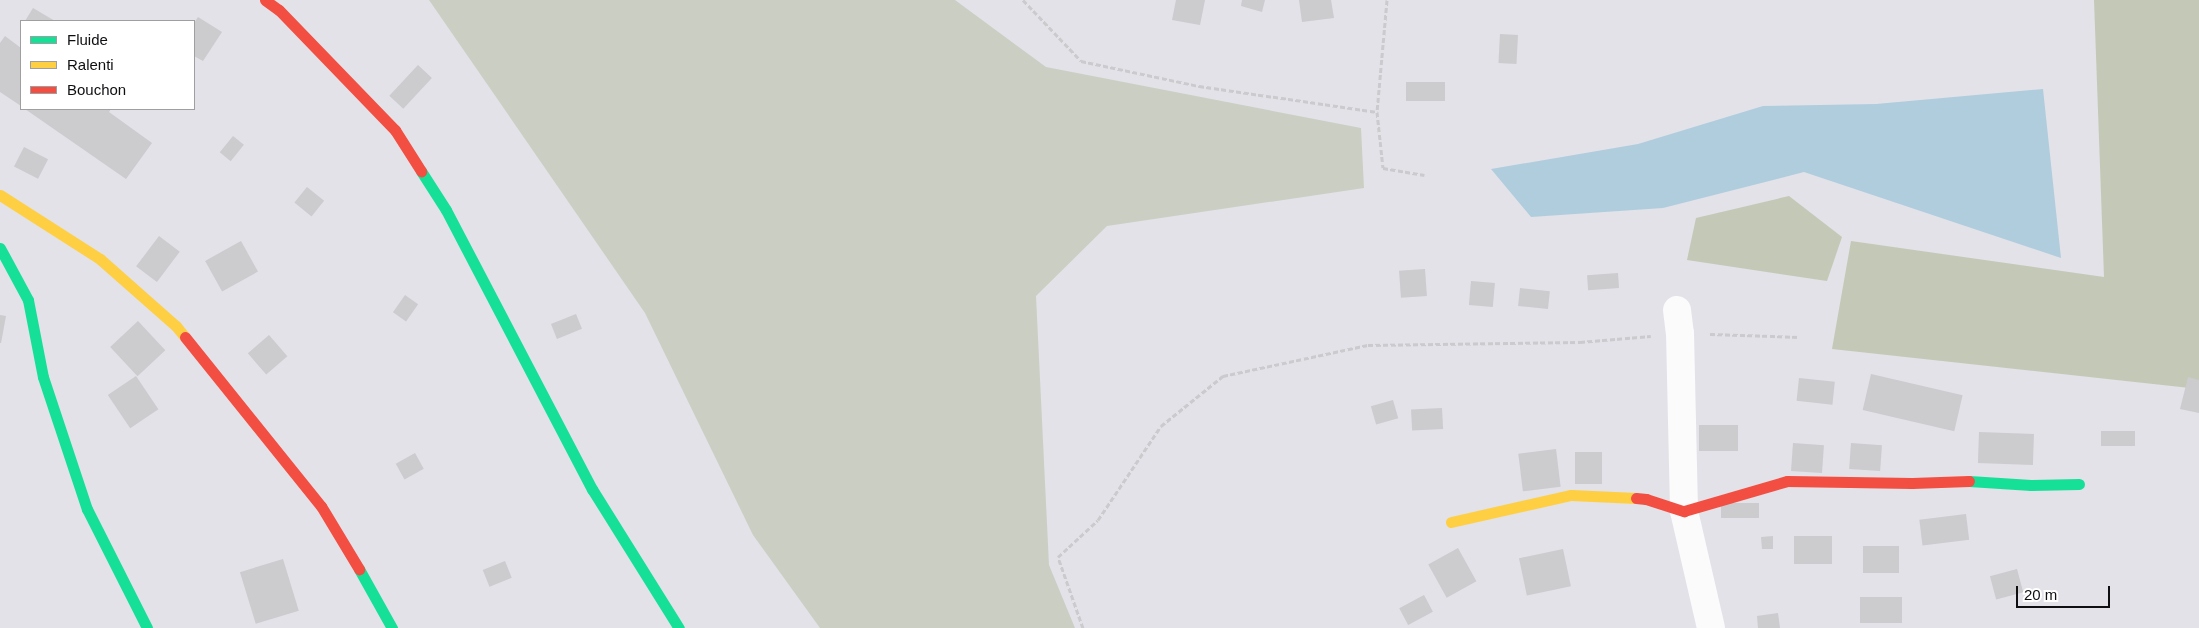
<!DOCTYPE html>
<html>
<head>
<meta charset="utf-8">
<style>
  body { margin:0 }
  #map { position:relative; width:2199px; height:628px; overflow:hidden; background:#e2e2e8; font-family:Arial,sans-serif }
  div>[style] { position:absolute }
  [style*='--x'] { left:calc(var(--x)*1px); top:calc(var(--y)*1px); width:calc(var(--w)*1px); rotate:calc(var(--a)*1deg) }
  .green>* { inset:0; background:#cbcfc3 }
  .forest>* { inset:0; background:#c3c9b6 }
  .water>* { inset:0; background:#b0cdde }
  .building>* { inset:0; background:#cccbcd; transform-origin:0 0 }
  .path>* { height:3px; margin-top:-1.5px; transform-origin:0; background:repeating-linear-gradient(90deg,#cbcbcd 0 5px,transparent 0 7.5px) }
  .street>* { height:28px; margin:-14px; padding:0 14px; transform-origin:14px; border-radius:14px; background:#fbfbfc }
  .fast>* { height:11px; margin:-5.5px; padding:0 5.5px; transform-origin:5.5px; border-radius:5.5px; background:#16e098 }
  .slow>* { height:11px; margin:-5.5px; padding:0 5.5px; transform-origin:5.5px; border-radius:5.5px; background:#ffcf43 }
  .jam>* { height:11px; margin:-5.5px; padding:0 5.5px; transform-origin:5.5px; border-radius:5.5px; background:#f24e42 }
  span { translate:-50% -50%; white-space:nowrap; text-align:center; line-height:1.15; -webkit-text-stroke:4.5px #fff; paint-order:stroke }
  .legend { position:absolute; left:20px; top:20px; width:175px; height:90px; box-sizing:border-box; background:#fff; border:1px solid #9f9fa0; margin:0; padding:6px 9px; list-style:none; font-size:15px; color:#0f0f12 }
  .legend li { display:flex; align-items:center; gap:10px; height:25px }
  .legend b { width:25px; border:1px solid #9f9fa0 }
  .scale { position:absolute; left:2016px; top:586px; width:94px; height:22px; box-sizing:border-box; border:2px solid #0f0f12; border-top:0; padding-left:6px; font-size:15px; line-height:18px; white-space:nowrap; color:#0f0f12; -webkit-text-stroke:4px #fff; paint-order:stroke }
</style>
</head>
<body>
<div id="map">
  <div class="green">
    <div style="clip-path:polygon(429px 0,955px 0,1046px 67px,1361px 128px,1364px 188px,1107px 226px,1036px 296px,1049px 565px,1075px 628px,820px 628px,753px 535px,645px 313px)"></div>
  </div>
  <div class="forest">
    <div style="clip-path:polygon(2094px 0,2199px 0,2199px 389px,1832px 349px,1851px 241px,2104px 277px)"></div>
    <div style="clip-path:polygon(1789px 196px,1842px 237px,1827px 281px,1687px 260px,1696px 218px)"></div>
  </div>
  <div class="water">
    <div style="clip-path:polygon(2043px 89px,2061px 258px,1804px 172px,1663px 208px,1531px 217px,1491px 169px,1638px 144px,1763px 106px,1876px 104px)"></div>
  </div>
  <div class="building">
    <div style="clip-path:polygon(1176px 0,1205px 0,1200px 25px,1172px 20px)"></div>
    <div style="clip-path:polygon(1242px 0,1265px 0,1262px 12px,1241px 6px)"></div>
    <div style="clip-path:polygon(1299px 0,1331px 0,1334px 18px,1302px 22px)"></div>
    <div style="clip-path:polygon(33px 8px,55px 21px,25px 21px)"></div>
    <div style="clip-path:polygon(198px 17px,222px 32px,203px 61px,194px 56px,194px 23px)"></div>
    <div style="left:1500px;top:34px;width:18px;height:29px;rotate:3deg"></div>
    <div style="clip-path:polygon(5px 36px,21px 48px,21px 106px,0 92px,0 43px)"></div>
    <div style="left:418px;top:65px;width:19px;height:42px;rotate:43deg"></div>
    <div style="left:1406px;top:82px;width:39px;height:19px"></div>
    <div style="clip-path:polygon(25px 109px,111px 109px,109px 112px,152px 143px,126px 179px)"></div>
    <div style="left:233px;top:136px;width:14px;height:21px;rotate:39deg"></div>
    <div style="left:24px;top:147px;width:27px;height:22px;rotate:27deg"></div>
    <div style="left:307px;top:187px;width:22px;height:20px;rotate:39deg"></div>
    <div style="left:159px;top:236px;width:26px;height:38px;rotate:37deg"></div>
    <div style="left:241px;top:241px;width:35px;height:41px;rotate:61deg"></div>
    <div style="left:1425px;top:269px;width:27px;height:26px;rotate:86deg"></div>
    <div style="left:1618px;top:273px;width:15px;height:31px;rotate:86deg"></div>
    <div style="left:1471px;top:281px;width:24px;height:24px;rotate:5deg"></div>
    <div style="left:1520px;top:288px;width:30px;height:18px;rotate:6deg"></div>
    <div style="left:405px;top:295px;width:16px;height:21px;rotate:35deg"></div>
    <div style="left:576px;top:314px;width:16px;height:27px;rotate:68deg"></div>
    <div style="clip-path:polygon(0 315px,6px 316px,1px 343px,0 343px)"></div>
    <div style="left:138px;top:321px;width:40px;height:38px;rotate:47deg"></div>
    <div style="left:269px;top:335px;width:28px;height:28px;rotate:49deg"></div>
    <div style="left:1871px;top:374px;width:94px;height:37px;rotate:13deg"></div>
    <div style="left:136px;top:376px;width:40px;height:34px;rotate:56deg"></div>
    <div style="clip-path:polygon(2188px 377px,2199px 380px,2199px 413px,2180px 409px)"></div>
    <div style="left:1799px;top:378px;width:36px;height:23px;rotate:6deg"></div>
    <div style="left:1393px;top:400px;width:19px;height:23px;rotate:74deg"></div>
    <div style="left:1442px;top:408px;width:21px;height:31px;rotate:87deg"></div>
    <div style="left:1699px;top:425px;width:39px;height:26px"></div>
    <div style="left:2101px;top:431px;width:34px;height:15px"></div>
    <div style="left:1979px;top:432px;width:55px;height:31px;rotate:2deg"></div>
    <div style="left:1793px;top:443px;width:31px;height:28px;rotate:4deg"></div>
    <div style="left:1851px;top:443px;width:31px;height:26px;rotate:4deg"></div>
    <div style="left:1556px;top:449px;width:38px;height:38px;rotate:83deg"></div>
    <div style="left:1575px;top:452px;width:27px;height:32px"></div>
    <div style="left:415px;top:453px;width:18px;height:22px;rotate:61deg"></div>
    <div style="left:1721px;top:503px;width:38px;height:15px"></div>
    <div style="left:1966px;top:514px;width:26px;height:47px;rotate:83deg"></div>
    <div style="clip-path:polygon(1773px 536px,1773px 549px,1762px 549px,1761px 537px)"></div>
    <div style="left:1832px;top:536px;width:28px;height:38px;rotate:90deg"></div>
    <div style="left:1863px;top:546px;width:36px;height:27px"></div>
    <div style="left:1458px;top:548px;width:38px;height:34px;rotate:61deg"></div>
    <div style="left:1563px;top:549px;width:38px;height:45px;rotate:78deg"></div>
    <div style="left:283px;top:559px;width:54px;height:45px;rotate:73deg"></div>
    <div style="left:505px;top:561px;width:18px;height:24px;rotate:68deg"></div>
    <div style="left:2017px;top:569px;width:24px;height:28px;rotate:75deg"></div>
    <div style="left:1424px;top:595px;width:19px;height:28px;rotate:62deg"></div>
    <div style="left:1902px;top:597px;width:26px;height:42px;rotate:90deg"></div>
    <div style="clip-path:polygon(1778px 613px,1780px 628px,1758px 628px,1757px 616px)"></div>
  </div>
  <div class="path">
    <div style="--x:1023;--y:0;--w:84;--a:46.4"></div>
    <div style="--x:1081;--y:61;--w:121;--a:12"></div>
    <div style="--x:1199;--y:86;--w:180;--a:8.3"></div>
    <div style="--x:1387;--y:0;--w:112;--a:95.1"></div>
    <div style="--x:1377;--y:112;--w:56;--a:83.9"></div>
    <div style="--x:1383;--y:168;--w:42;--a:9.7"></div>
    <div style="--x:1710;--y:334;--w:89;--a:1.9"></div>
    <div style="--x:1083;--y:628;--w:75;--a:-109.4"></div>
    <div style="--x:1058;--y:557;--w:54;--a:-42.8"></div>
    <div style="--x:1098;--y:520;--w:113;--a:-56.2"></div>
    <div style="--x:1161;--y:426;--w:80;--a:-38.9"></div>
    <div style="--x:1223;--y:376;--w:148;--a:-12.1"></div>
    <div style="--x:1368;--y:345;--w:212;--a:-0.8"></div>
    <div style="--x:1580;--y:342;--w:71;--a:-4.8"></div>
  </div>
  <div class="street">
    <div style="--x:1677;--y:310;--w:23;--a:83"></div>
    <div style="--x:1680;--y:333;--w:178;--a:88.7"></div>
    <div style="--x:1684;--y:511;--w:120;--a:77"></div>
  </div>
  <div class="fast">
    <div style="--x:421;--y:171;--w:46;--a:57.3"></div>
    <div style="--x:446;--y:210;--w:315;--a:62.4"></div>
    <div style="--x:592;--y:489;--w:164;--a:58"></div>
    <div style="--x:0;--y:248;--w:59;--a:61.7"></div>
    <div style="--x:28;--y:300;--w:78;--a:79"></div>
    <div style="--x:43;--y:377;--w:139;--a:71.6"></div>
    <div style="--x:87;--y:509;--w:133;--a:63.2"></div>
    <div style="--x:1969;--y:481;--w:62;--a:3.7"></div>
    <div style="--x:2031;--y:485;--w:48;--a:-1.2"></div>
    <div style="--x:359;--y:569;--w:68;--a:60.8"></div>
  </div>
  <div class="slow">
    <div style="--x:0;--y:195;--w:119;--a:32.6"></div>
    <div style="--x:100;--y:259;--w:101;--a:41.4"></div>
    <div style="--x:176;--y:326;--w:14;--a:51"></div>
    <div style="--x:1451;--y:522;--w:123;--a:-12.7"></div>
    <div style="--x:1571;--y:495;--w:65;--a:2.6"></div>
  </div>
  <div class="jam">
    <div style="--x:265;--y:0;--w:17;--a:36"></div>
    <div style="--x:279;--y:10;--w:167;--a:46"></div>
    <div style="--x:395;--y:130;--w:49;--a:57.6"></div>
    <div style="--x:185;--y:337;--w:217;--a:51.2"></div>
    <div style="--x:321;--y:506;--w:74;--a:58.9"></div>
    <div style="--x:1636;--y:498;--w:10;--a:6"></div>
    <div style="--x:1646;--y:499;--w:40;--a:18"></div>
    <div style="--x:1684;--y:511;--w:107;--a:-16.2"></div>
    <div style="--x:1787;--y:481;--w:125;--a:0.9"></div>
    <div style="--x:1912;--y:483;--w:57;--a:-2"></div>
  </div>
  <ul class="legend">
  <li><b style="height:6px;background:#16e098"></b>Fluide</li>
  <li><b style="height:6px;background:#ffcf43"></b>Ralenti</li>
  <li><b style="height:6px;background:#f24e42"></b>Bouchon</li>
  </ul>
  <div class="scale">20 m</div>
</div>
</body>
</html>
